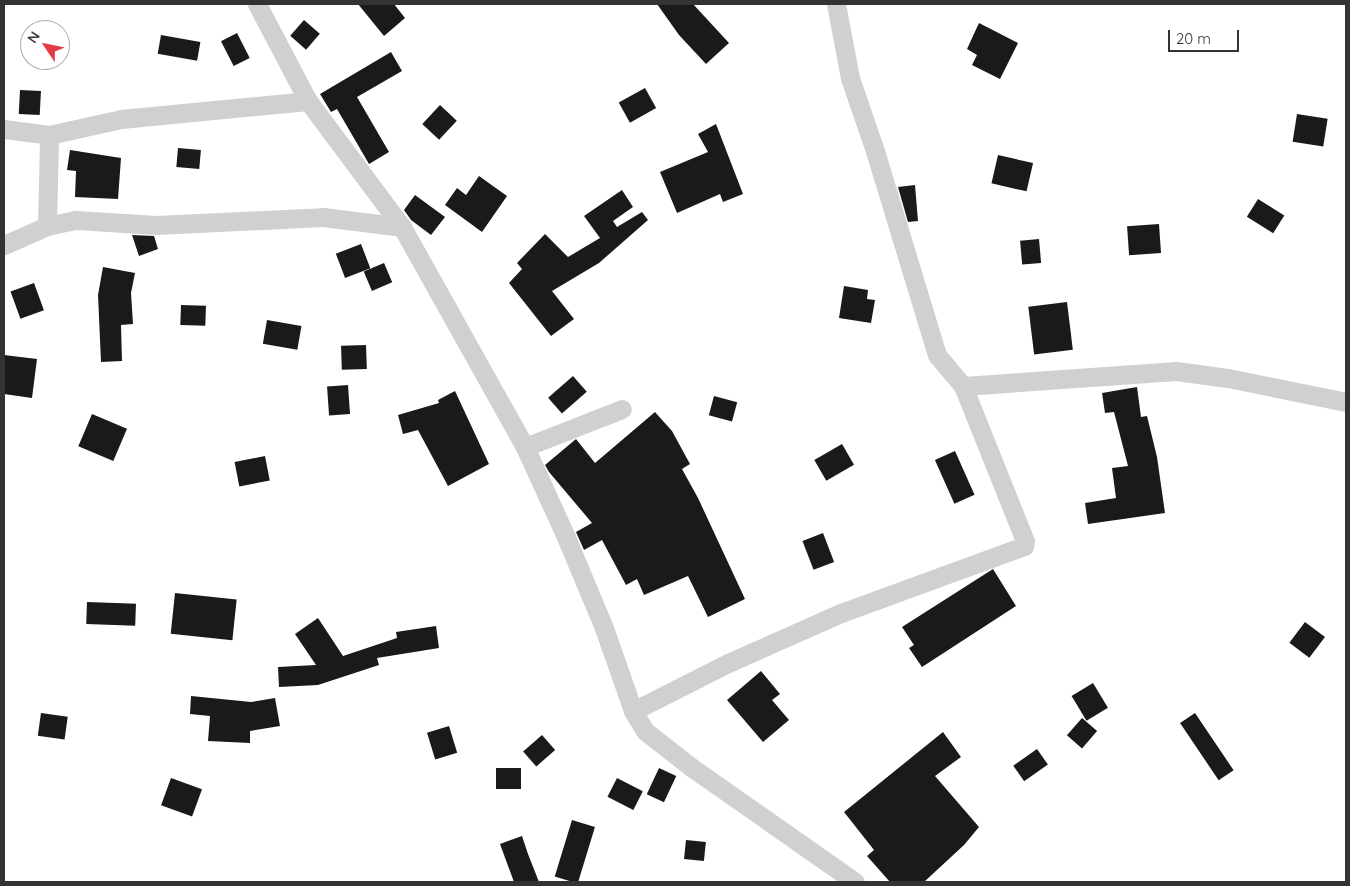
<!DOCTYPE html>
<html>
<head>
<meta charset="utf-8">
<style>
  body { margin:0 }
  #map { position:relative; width:1350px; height:886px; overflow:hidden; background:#fff; font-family:Quicksand,sans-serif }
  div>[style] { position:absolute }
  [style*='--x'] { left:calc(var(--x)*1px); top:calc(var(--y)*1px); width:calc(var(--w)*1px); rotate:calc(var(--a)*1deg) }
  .building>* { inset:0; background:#1a1a1a; transform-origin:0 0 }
  .minor>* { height:19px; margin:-9.5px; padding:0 9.5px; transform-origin:9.5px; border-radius:9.5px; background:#d0d0d0 }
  span { translate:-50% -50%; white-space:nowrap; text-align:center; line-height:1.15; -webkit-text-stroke:5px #fff; paint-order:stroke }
  .frame { position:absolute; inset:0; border:5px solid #333; pointer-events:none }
  .north { position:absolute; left:20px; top:20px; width:50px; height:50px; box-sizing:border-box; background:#fff; border:1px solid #adadad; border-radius:50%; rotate:304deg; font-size:14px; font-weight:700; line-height:20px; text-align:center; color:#333 }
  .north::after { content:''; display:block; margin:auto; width:18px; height:22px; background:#e63946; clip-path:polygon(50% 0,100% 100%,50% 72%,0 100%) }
  .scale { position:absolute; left:1168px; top:30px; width:71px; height:22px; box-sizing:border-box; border:2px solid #333; border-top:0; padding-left:6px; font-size:15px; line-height:18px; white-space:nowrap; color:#333; -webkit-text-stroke:4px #fff; paint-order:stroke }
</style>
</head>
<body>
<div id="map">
  <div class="building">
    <div style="clip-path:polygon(358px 4px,394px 4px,405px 18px,384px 36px)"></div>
    <div style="clip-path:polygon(657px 4px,693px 4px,729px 43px,706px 64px,679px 35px)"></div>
    <div style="left:304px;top:20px;width:21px;height:21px;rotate:41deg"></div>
    <div style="clip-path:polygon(979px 23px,1018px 43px,1000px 79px,972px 65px,977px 55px,967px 49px)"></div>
    <div style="left:237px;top:33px;width:28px;height:18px;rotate:63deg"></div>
    <div style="left:161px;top:35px;width:40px;height:19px;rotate:10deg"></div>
    <div style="clip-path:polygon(391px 52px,402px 71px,357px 97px,389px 152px,369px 164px,337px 109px,331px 112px,320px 94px)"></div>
    <div style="left:645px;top:88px;width:23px;height:30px;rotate:61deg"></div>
    <div style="left:20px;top:90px;width:21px;height:24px;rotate:3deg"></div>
    <div style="left:440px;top:105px;width:23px;height:26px;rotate:43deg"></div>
    <div style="left:1297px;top:114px;width:31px;height:28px;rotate:9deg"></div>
    <div style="clip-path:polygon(716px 124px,743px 194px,723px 202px,720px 194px,677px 213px,660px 172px,708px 152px,698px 134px)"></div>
    <div style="left:178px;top:148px;width:23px;height:19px;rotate:5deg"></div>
    <div style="clip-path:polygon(70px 150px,121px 158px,118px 199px,75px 197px,76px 171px,67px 170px)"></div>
    <div style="left:998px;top:155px;width:36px;height:29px;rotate:13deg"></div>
    <div style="clip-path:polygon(479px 176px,507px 196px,482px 232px,445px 205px,457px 188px,466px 195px)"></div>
    <div style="clip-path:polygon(915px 185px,918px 221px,908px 222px,898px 187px)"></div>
    <div style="clip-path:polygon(622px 190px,633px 207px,613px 221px,617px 227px,642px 212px,648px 220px,599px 263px,552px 291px,574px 319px,551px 336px,509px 283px,522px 269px,517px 263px,545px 234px,568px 257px,600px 238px,584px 216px)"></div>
    <div style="clip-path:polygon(415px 195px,445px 217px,431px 235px,411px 220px,404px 210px)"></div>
    <div style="left:1258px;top:199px;width:31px;height:21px;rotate:32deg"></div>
    <div style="left:1159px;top:224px;width:29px;height:32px;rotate:86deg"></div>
    <div style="clip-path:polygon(132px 235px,154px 236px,158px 249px,139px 256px)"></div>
    <div style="left:1039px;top:239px;width:24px;height:19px;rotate:85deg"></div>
    <div style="left:361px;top:244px;width:26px;height:27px;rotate:69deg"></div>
    <div style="left:384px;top:263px;width:21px;height:22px;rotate:67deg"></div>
    <div style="clip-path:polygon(103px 267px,135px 273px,131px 293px,133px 324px,121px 325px,122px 361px,101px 362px,98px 295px)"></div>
    <div style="left:34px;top:283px;width:29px;height:25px;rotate:70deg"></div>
    <div style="clip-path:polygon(844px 286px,868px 290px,867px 299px,875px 300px,871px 323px,839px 318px)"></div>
    <div style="left:1067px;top:302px;width:48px;height:39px;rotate:83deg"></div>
    <div style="left:181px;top:305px;width:25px;height:20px;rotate:2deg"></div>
    <div style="left:267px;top:320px;width:35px;height:24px;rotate:10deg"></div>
    <div style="left:366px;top:345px;width:24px;height:25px;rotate:88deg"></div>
    <div style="clip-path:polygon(4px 355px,37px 359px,32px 398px,4px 394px)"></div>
    <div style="left:573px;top:376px;width:21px;height:33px;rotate:49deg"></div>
    <div style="left:348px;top:385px;width:29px;height:21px;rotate:86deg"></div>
    <div style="clip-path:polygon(1137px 387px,1141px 417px,1147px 416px,1157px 457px,1165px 513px,1088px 524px,1085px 503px,1116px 498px,1112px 468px,1128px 466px,1114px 412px,1105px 413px,1102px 393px)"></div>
    <div style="clip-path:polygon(455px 391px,489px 464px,448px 486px,418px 430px,403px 434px,398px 415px,439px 403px,438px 400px)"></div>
    <div style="left:714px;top:396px;width:24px;height:20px;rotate:15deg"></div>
    <div style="clip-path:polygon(655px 412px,672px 431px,690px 464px,682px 469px,698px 498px,745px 599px,708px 617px,688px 576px,644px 595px,637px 579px,626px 585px,602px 540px,584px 550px,576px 532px,592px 523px,549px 472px,545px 465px,576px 439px,595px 463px)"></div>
    <div style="left:92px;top:414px;width:38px;height:35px;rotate:23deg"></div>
    <div style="left:842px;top:444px;width:24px;height:32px;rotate:60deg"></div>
    <div style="left:955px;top:451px;width:48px;height:22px;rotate:66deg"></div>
    <div style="left:265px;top:456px;width:25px;height:31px;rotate:79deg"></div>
    <div style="left:823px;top:533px;width:31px;height:22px;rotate:69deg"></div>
    <div style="clip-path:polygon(993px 569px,1016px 606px,922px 667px,909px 648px,914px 645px,902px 627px)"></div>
    <div style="left:175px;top:593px;width:62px;height:41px;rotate:6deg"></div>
    <div style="left:87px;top:602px;width:49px;height:22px;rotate:2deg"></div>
    <div style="clip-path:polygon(318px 618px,343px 656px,397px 638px,396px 632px,436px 626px,439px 648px,377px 658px,379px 665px,318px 685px,279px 687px,278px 667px,316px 665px,295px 634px)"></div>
    <div style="left:1305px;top:622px;width:25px;height:26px;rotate:37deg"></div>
    <div style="clip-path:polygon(761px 671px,780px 694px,772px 700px,789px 720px,763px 742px,727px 700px)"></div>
    <div style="left:1093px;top:683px;width:29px;height:25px;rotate:59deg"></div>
    <div style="clip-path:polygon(191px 696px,251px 702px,275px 698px,280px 726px,250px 731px,250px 743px,208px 741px,210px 716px,190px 714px)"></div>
    <div style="left:41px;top:713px;width:27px;height:23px;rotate:8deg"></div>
    <div style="left:1195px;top:713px;width:69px;height:18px;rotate:56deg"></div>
    <div style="left:1082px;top:718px;width:20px;height:23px;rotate:41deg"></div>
    <div style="left:449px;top:726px;width:28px;height:23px;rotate:73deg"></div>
    <div style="clip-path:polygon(943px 732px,961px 757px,935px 776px,979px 827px,964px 845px,924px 882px,890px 882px,867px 856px,874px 850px,844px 812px)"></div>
    <div style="left:542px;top:735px;width:20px;height:25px;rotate:49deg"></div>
    <div style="left:1037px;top:749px;width:19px;height:29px;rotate:55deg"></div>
    <div style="left:496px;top:768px;width:25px;height:21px"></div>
    <div style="left:659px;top:768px;width:19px;height:29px;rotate:25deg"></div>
    <div style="left:171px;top:778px;width:33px;height:29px;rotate:20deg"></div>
    <div style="left:617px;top:778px;width:29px;height:21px;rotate:27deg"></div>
    <div style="left:572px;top:820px;width:24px;height:59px;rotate:17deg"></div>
    <div style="clip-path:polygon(522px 836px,528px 854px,539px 882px,514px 882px,500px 844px)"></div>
    <div style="left:686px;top:840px;width:20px;height:19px;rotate:6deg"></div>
  </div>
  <div class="minor">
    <div style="--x:257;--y:4;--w:110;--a:62.3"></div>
    <div style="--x:308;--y:101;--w:157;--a:53.3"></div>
    <div style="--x:402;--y:227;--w:252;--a:60.8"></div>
    <div style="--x:525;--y:447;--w:99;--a:65.5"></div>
    <div style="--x:566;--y:537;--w:99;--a:67.3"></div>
    <div style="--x:604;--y:628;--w:88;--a:70.7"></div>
    <div style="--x:633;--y:711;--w:23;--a:59"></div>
    <div style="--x:645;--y:731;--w:58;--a:38"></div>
    <div style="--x:691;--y:767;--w:200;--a:35"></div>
    <div style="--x:4;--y:129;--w:45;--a:7.6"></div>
    <div style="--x:49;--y:135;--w:74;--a:-12.5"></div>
    <div style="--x:121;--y:119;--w:188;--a:-5.5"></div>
    <div style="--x:47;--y:226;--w:91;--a:-88.7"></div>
    <div style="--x:4;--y:245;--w:47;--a:-23.8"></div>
    <div style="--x:47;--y:226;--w:30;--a:-12"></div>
    <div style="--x:76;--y:220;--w:80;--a:3.6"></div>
    <div style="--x:156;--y:225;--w:167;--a:-2.7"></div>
    <div style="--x:323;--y:217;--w:80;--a:7.2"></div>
    <div style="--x:963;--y:386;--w:214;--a:-4"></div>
    <div style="--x:1176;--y:371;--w:52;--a:7.7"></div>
    <div style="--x:1228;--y:378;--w:120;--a:11.5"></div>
    <div style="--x:525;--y:447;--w:104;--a:-21.4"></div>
    <div style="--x:633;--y:711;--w:106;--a:-26.8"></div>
    <div style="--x:728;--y:663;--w:124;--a:-23.9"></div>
    <div style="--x:841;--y:613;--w:195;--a:-20.1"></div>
    <div style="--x:1024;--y:546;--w:5;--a:-79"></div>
    <div style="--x:1025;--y:541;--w:167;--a:-111.8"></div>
    <div style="--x:963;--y:386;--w:40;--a:-130"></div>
    <div style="--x:937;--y:355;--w:213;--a:-106.9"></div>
    <div style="--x:875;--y:151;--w:77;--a:-108.9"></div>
    <div style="--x:850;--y:78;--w:75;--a:-100.7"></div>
  </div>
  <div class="frame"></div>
  <div class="north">N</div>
  <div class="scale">20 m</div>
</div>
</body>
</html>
